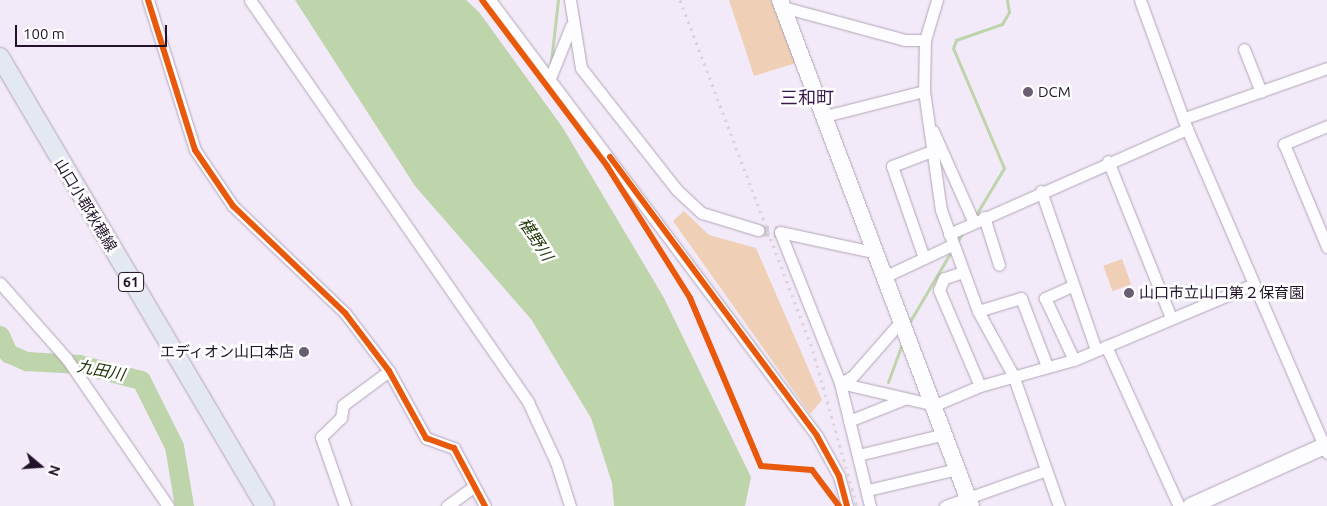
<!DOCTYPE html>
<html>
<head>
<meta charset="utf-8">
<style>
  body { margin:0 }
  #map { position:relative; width:1327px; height:506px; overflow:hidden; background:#f3eaf9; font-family:Ubuntu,"Noto Sans JP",sans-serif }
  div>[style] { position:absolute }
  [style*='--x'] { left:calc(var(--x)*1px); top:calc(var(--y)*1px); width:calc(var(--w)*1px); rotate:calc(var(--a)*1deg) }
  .green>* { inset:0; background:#efd0b6; transform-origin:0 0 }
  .water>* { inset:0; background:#bed4ab }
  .stream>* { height:3px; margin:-1.5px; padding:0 1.5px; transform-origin:1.5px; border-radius:1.5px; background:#bed4ab }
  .river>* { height:19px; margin:-9.5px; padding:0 9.5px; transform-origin:9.5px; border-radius:9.5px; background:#bed4ab }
  .street-tunnel>* { height:11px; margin-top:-5.5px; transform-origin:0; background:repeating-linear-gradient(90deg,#d4cada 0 11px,transparent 0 16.5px) }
  .roads { filter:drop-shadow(0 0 1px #b0a5b7) drop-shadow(0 0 1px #b0a5b7) }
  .street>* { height:11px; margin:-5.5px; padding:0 5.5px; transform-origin:5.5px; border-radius:5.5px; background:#fdfcfe }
  .secondary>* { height:16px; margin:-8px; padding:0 8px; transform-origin:8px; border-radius:8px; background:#fdfcfe }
  .primary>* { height:18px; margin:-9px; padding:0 9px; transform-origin:9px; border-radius:9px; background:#e4e8f0 }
  .rail>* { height:3px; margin-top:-1.5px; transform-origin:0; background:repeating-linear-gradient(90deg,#d7d4da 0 2.5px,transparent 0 7.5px) }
  .cycleway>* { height:6px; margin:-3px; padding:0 3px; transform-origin:3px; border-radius:3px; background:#e8590c }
  .dots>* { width:14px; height:14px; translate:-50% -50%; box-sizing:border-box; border:2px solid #fff; border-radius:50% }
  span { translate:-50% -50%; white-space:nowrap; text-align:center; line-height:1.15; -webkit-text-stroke:5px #fff; paint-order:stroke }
  .shield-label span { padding:1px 4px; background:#fff; border:1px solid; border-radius:4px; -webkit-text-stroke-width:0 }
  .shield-label { font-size:14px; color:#21122a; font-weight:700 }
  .poi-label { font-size:15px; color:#21122a }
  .left { translate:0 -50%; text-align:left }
  .right { translate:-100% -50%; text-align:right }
  .street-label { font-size:15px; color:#21122a }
  .water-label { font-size:16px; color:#213709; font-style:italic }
  .quarter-label { font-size:18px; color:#3a174d }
  .north { position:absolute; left:15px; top:441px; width:50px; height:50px; -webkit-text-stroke:4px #fff; paint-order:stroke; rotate:108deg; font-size:14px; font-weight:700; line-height:20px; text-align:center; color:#21122a }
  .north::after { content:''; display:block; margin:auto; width:18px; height:22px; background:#21122a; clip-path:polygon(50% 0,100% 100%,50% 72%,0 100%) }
  .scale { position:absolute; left:15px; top:25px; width:152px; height:22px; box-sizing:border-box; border:2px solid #21122a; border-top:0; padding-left:6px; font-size:15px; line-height:18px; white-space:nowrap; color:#21122a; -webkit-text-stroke:4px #fff; paint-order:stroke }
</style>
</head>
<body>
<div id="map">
  <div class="green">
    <div style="clip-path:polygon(729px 0,771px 0,796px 63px,754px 76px)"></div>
    <div style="clip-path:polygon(684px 211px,709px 235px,756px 248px,822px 400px,810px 414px,673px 221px)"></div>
    <div style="left:1122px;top:259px;width:27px;height:20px;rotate:70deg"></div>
  </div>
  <div class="water">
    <div style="clip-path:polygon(295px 0,466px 0,479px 12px,563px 128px,664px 298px,751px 477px,745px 506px,614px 506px,612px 483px,591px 418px,531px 319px,415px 186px)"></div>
  </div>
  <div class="stream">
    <div style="--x:551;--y:62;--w:62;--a:-83.6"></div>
    <div style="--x:974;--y:218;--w:58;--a:-59"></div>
    <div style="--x:1004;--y:168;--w:130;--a:-113"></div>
    <div style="--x:953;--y:48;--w:9;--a:-69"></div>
    <div style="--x:956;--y:40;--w:49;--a:-19.2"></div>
    <div style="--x:1002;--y:24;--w:14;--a:-60"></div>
    <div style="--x:1009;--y:12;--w:12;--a:-99"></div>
    <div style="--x:957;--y:242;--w:13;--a:-58"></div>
    <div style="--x:909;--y:323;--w:85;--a:-59.5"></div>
    <div style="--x:888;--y:382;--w:44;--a:-69.9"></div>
  </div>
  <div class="river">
    <div style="--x:0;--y:335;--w:20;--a:66"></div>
    <div style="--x:8;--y:353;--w:20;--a:24"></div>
    <div style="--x:26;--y:361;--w:53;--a:3.2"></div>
    <div style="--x:79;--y:364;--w:64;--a:14.5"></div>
    <div style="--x:141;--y:380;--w:74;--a:63.4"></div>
    <div style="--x:174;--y:446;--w:61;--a:80.5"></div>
  </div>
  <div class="street-tunnel">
    <div style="--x:758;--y:230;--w:22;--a:5"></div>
  </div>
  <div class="roads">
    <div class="street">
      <div style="--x:148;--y:0;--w:157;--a:72.6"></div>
      <div style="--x:195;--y:150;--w:68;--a:55.8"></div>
      <div style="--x:233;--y:206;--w:155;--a:43.7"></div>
      <div style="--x:345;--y:313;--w:73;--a:52.8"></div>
      <div style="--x:389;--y:371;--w:77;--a:61.1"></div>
      <div style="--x:426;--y:438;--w:30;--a:20"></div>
      <div style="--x:454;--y:448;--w:66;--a:61.9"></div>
      <div style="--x:250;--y:0;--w:489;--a:55.3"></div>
      <div style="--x:528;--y:402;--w:66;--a:65"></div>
      <div style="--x:556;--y:462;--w:46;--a:72.3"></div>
      <div style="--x:490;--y:0;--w:545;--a:53.13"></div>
      <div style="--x:817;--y:436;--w:46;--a:61.2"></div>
      <div style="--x:839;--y:476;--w:31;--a:75"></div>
      <div style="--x:570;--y:0;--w:69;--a:80.8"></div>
      <div style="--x:581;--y:68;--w:155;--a:51.8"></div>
      <div style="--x:677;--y:190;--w:34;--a:43"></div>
      <div style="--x:702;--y:213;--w:59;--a:16.9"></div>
      <div style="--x:937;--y:0;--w:42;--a:106.7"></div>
      <div style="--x:925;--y:40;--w:51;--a:91.1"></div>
      <div style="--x:924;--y:91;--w:120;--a:81.9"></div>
      <div style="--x:941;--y:210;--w:108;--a:69.9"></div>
      <div style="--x:978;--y:311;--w:73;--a:61.3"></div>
      <div style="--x:1013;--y:375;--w:139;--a:70.7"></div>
      <div style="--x:1140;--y:0;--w:137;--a:70"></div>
      <div style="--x:1187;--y:129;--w:353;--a:66.6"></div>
      <div style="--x:783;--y:7;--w:126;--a:15.1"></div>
      <div style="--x:905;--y:40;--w:20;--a:0"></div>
      <div style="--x:1244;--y:49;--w:46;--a:68.4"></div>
      <div style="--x:550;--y:78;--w:56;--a:-68"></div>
      <div style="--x:825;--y:116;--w:102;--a:-14.2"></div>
      <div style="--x:1185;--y:118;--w:151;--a:-19.4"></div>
      <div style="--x:1327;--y:126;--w:47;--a:157.3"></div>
      <div style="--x:1284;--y:144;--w:112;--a:67.3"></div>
      <div style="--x:933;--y:131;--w:98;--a:66"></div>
      <div style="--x:1108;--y:161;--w:169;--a:68.1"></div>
      <div style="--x:1041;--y:191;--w:168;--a:70.9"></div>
      <div style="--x:984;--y:217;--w:50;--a:72.6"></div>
      <div style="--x:780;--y:232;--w:162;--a:68.3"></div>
      <div style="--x:840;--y:383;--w:98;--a:13"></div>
      <div style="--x:935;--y:405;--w:49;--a:-22.9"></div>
      <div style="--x:980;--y:386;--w:98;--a:-15.5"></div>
      <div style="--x:1074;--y:360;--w:195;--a:-22.9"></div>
      <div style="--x:780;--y:232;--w:99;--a:12.2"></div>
      <div style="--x:949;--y:234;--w:260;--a:-23.8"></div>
      <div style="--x:924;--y:258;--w:97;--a:-109.2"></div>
      <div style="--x:892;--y:166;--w:43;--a:-20.6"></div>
      <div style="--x:963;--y:272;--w:20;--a:162"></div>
      <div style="--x:944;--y:278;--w:13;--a:113"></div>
      <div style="--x:939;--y:290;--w:104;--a:66.9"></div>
      <div style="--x:886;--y:276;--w:73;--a:-25.2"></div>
      <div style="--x:0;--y:283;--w:101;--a:48.6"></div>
      <div style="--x:67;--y:359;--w:178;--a:55.5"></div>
      <div style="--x:1072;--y:286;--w:30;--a:156"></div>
      <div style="--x:1045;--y:298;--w:68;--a:64.9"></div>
      <div style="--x:978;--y:311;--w:45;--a:-16.8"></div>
      <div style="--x:1021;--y:298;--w:73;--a:69.1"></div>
      <div style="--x:1106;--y:346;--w:176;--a:65.5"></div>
      <div style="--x:849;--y:421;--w:59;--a:-21.8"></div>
      <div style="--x:858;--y:455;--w:89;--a:-13.6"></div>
      <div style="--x:868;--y:490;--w:91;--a:-13.3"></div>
      <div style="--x:345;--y:506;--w:73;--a:-109.2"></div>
      <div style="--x:321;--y:437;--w:28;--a:-44"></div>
      <div style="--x:341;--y:418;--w:13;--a:-81"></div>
      <div style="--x:343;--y:405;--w:57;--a:-36.5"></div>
      <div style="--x:447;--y:506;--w:32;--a:-36"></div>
      <div style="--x:870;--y:506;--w:127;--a:-103.7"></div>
      <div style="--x:840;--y:383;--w:13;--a:-27"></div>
      <div style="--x:852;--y:377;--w:76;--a:-48.7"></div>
      <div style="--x:945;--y:506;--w:105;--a:-19.5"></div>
    </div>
    <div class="secondary">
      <div style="--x:780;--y:0;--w:541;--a:69.32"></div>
      <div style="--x:1191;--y:506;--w:149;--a:-24.2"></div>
    </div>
    <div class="primary">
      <div style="--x:0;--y:57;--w:521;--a:59.45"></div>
    </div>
  </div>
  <div class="rail">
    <div style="--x:680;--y:0;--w:375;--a:69.2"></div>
    <div style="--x:813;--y:351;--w:161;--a:74.2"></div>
  </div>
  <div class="cycleway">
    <div style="--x:148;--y:0;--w:157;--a:72.6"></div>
    <div style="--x:195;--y:150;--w:68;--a:55.8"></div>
    <div style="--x:233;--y:206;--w:155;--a:43.7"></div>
    <div style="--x:345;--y:313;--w:73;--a:52.8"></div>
    <div style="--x:389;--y:371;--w:77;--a:61.1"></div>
    <div style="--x:426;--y:438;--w:30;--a:20"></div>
    <div style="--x:454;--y:448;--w:66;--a:61.9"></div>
    <div style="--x:482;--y:0;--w:208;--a:53"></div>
    <div style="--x:607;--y:166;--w:156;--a:57.8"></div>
    <div style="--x:690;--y:298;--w:182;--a:67.1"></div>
    <div style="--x:761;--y:466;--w:51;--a:4.5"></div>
    <div style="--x:812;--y:470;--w:45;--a:53.1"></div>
    <div style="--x:610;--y:157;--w:347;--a:53.4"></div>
    <div style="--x:817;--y:436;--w:46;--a:61.2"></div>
    <div style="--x:839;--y:476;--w:31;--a:75"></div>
  </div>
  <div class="dots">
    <div style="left:1028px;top:92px;background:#6a5e72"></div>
    <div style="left:1129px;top:293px;background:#6a5e72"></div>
    <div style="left:304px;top:352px;background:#6a5e72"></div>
  </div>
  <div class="shield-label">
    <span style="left:131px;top:282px">61</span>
  </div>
  <div class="poi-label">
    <span class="left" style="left:1038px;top:92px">DCM</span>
    <span class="left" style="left:1139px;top:293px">山口市立山口第２保育園</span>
    <span class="right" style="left:294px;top:352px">エディオン山口本店</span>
  </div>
  <div class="street-label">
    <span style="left:86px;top:205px;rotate:59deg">山口小郡秋穂線</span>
  </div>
  <div class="water-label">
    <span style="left:536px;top:239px;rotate:57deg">椹野川</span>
    <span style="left:101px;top:370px;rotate:11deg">九田川</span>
  </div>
  <div class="quarter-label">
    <span style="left:807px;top:97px">三和町</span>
  </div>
  <div class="north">N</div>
  <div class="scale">100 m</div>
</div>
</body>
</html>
